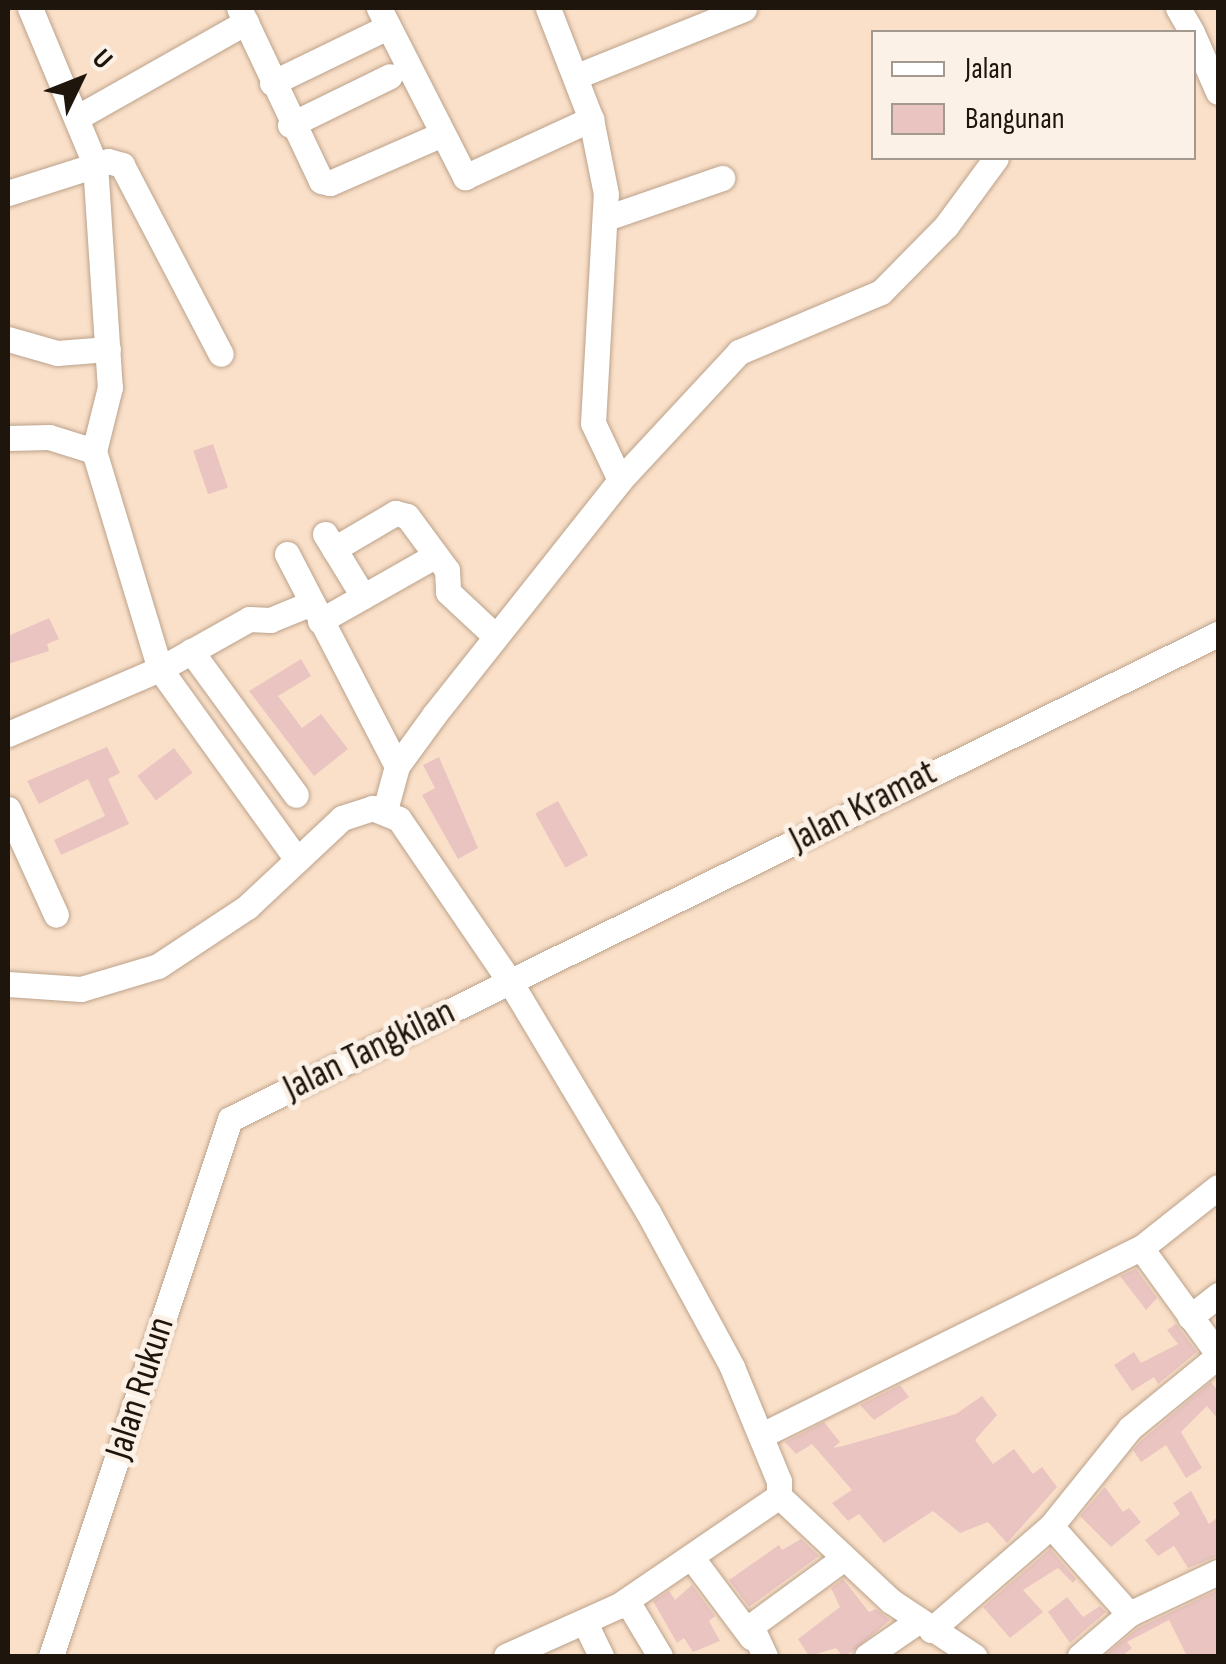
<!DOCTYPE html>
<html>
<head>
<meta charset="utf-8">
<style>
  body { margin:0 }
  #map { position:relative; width:1226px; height:1664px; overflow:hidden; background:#fbe0c9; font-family:"Sofia Sans Condensed",sans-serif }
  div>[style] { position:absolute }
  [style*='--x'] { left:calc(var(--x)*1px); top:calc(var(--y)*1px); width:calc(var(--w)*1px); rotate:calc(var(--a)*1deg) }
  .building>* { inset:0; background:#e9c4c1; transform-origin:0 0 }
  .roads { filter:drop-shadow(0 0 2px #bba28b) drop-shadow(0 0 2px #bba28b) }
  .minor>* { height:25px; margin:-12.5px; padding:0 12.5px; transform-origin:12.5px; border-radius:12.5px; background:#fff }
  span { translate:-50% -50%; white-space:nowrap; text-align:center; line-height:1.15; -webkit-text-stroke:10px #fcf1e7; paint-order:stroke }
  .street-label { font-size:38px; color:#1e150c }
  .frame { position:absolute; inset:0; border:10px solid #1e150c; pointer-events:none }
  .legend { position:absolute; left:871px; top:30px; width:325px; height:130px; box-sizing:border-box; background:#fcf1e7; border:2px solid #a3998f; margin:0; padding:12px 18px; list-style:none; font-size:30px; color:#1e150c }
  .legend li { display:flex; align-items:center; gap:20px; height:50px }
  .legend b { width:50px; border:2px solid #a3998f }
  .north { position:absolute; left:30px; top:30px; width:100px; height:100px; -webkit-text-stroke:8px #fcf1e7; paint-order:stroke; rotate:47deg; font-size:28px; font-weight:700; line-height:40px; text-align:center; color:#1e150c }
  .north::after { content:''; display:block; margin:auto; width:35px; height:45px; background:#1e150c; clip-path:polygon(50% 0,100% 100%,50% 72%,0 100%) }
</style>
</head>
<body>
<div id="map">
  <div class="building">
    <div style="left:213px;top:444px;width:46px;height:21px;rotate:71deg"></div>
    <div style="clip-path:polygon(49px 618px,59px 639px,47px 644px,49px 651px,8px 664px,8px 636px)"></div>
    <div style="clip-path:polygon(301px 659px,311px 676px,278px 696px,302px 728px,321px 714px,348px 749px,314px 776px,249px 691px)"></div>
    <div style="clip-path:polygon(107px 747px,120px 773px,108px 779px,129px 824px,61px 855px,54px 840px,105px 816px,88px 779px,39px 804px,27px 781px)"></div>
    <div style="left:174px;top:748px;width:31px;height:46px;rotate:53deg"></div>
    <div style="clip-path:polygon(439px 757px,478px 848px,458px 859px,422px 795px,435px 788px,423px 765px)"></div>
    <div style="left:558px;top:801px;width:62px;height:26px;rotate:61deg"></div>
    <div style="clip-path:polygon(1136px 1269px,1157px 1298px,1146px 1310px,1120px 1276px)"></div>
    <div style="clip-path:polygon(1176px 1324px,1197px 1352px,1158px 1384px,1154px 1377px,1132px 1391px,1114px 1365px,1134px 1352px,1141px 1363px,1178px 1344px,1167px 1330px)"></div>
    <div style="clip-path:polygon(1211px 1382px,1218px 1391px,1218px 1419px,1207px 1406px,1181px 1432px,1202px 1468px,1186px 1478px,1166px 1445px,1141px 1462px,1133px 1450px,1142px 1440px)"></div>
    <div style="clip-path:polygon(900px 1385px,909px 1397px,874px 1420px,860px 1405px)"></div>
    <div style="clip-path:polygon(982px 1396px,997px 1415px,975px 1440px,993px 1464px,1014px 1449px,1033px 1474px,1042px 1467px,1057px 1487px,1007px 1543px,988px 1522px,960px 1533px,933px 1511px,884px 1543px,859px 1514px,848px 1521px,832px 1503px,852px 1490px,812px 1444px,796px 1454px,785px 1442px,824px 1422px,840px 1442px,833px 1448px,843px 1446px,956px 1414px)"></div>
    <div style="clip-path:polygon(1105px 1487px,1123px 1512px,1129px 1508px,1141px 1522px,1111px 1547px,1080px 1516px)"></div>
    <div style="clip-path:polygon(1191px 1491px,1209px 1524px,1218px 1517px,1218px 1556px,1188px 1568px,1174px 1546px,1158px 1556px,1145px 1540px,1180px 1514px,1173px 1503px)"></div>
    <div style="clip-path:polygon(801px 1539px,819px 1556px,749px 1607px,729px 1580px,779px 1545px,782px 1550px)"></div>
    <div style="clip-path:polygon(1050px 1549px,1076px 1579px,1073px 1583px,1058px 1568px,1023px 1590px,1043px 1612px,1010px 1638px,983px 1607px)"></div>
    <div style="clip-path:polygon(843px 1579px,869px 1612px,876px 1609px,890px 1620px,852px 1652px,842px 1656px,836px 1648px,809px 1656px,798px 1639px,840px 1607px,831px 1588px)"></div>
    <div style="clip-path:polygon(692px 1585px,715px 1616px,709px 1621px,720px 1641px,693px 1652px,684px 1638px,677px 1643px,653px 1601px,669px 1591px,675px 1600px)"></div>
    <div style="clip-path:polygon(1218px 1590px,1218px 1656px,1187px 1656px,1169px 1620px,1127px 1642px,1132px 1648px,1122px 1656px,1104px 1656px,1138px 1628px)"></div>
    <div style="clip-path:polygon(1067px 1597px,1083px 1617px,1100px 1606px,1106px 1612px,1070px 1643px,1048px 1612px)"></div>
  </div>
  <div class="roads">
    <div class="minor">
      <div style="--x:30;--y:8;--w:169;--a:67.4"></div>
      <div style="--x:95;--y:164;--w:224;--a:86.2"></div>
      <div style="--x:110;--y:387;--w:66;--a:104"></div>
      <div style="--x:94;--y:451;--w:228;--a:73.2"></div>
      <div style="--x:160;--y:669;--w:235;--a:54.3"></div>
      <div style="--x:239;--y:8;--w:191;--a:64.6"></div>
      <div style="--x:321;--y:181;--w:9;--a:13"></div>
      <div style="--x:330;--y:183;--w:120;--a:-23.6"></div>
      <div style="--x:379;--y:8;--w:190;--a:63"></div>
      <div style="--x:465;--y:177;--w:139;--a:-24.7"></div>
      <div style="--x:1178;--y:8;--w:28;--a:60"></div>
      <div style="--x:1194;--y:37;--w:60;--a:66.4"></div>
      <div style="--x:577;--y:76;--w:180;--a:-21.9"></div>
      <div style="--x:272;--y:83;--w:129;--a:-25.8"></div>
      <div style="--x:78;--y:117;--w:193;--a:-29.5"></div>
      <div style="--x:290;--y:125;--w:111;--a:-26.1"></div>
      <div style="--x:8;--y:193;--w:105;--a:-17.7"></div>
      <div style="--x:108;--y:161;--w:15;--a:16"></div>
      <div style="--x:122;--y:165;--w:213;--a:62.4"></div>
      <div style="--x:606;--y:218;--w:123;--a:-19"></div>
      <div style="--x:8;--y:339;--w:51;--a:15.9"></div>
      <div style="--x:57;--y:353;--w:51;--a:-4.5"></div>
      <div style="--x:8;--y:438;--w:41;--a:-1.4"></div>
      <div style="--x:49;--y:437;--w:47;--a:17.3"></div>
      <div style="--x:620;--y:480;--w:175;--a:-47.1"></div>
      <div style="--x:739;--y:352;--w:154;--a:-22.9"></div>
      <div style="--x:881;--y:292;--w:93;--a:-45.4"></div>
      <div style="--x:946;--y:226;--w:84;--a:-53.7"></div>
      <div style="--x:325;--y:534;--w:73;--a:58.5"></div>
      <div style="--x:334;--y:549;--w:71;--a:-30.5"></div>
      <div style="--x:395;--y:513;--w:12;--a:14"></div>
      <div style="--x:407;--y:516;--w:67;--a:53.5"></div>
      <div style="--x:447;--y:570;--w:22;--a:87"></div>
      <div style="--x:448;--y:592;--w:62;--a:43"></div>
      <div style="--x:287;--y:554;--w:239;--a:62.6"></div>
      <div style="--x:320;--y:621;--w:133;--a:-29.6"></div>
      <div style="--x:191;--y:651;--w:178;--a:53.9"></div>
      <div style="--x:8;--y:734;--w:165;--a:-23.2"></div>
      <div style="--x:160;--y:669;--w:102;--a:-29.3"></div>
      <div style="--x:249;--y:619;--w:21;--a:3"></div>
      <div style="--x:270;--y:620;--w:42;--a:-22.3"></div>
      <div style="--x:8;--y:809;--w:116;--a:65.6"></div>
      <div style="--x:385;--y:810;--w:46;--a:-74.7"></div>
      <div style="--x:397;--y:766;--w:63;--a:-54"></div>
      <div style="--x:434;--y:715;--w:300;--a:-51.6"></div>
      <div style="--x:620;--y:480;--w:63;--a:-115.3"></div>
      <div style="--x:593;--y:423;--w:229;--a:-86.8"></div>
      <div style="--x:606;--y:194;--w:76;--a:-101.3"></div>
      <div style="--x:591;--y:119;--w:119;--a:-111.2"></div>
      <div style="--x:8;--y:984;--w:73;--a:3.9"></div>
      <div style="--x:81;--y:989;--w:80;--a:-16.6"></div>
      <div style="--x:158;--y:966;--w:107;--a:-33.5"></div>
      <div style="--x:247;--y:907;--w:130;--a:-43.1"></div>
      <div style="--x:342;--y:818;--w:32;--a:-18"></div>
      <div style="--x:372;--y:808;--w:29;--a:22"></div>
      <div style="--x:399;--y:819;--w:195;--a:55.7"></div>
      <div style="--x:509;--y:980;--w:270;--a:59.1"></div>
      <div style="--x:648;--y:1212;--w:176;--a:61.5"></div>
      <div style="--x:732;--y:1367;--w:123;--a:67.6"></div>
      <div style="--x:779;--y:1481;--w:15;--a:90"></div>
      <div style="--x:779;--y:1496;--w:154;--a:43.2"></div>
      <div style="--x:891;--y:1601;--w:100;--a:33.5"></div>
      <div style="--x:1141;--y:1248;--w:131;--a:54"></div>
      <div style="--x:1190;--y:1317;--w:36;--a:-38"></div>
      <div style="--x:762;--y:1435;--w:423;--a:-26.3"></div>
      <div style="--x:1141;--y:1248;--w:98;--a:-38.4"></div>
      <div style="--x:1051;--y:1526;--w:118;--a:48.4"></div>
      <div style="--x:1129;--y:1614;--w:98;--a:-25.3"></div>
      <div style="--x:692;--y:1558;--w:99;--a:53.2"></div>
      <div style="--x:627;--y:1601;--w:64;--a:59"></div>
      <div style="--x:585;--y:1623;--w:37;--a:64"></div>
      <div style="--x:931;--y:1630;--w:159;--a:-40.9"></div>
      <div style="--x:1051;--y:1526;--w:126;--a:-51.1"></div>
      <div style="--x:1130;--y:1428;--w:114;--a:-39.3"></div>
      <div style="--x:51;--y:1656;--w:566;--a:-71.57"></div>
      <div style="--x:230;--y:1119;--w:1101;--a:-26.15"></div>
      <div style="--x:506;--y:1656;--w:123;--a:-24.1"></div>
      <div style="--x:618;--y:1606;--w:195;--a:-34.3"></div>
      <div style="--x:765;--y:1656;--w:33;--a:-115"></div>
      <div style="--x:751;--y:1626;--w:115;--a:-36.2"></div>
      <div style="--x:867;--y:1656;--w:62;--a:-34.5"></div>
      <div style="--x:1080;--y:1656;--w:65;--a:-40.6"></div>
    </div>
  </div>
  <div class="street-label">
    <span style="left:863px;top:806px;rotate:-27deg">Jalan Kramat</span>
    <span style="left:369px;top:1050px;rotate:-26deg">Jalan Tangkilan</span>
    <span style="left:140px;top:1388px;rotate:-72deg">Jalan Rukun</span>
  </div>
  <div class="frame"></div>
  <ul class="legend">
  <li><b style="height:12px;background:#fff"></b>Jalan</li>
  <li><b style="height:28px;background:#e9c4c1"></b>Bangunan</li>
  </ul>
  <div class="north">U</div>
</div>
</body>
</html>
